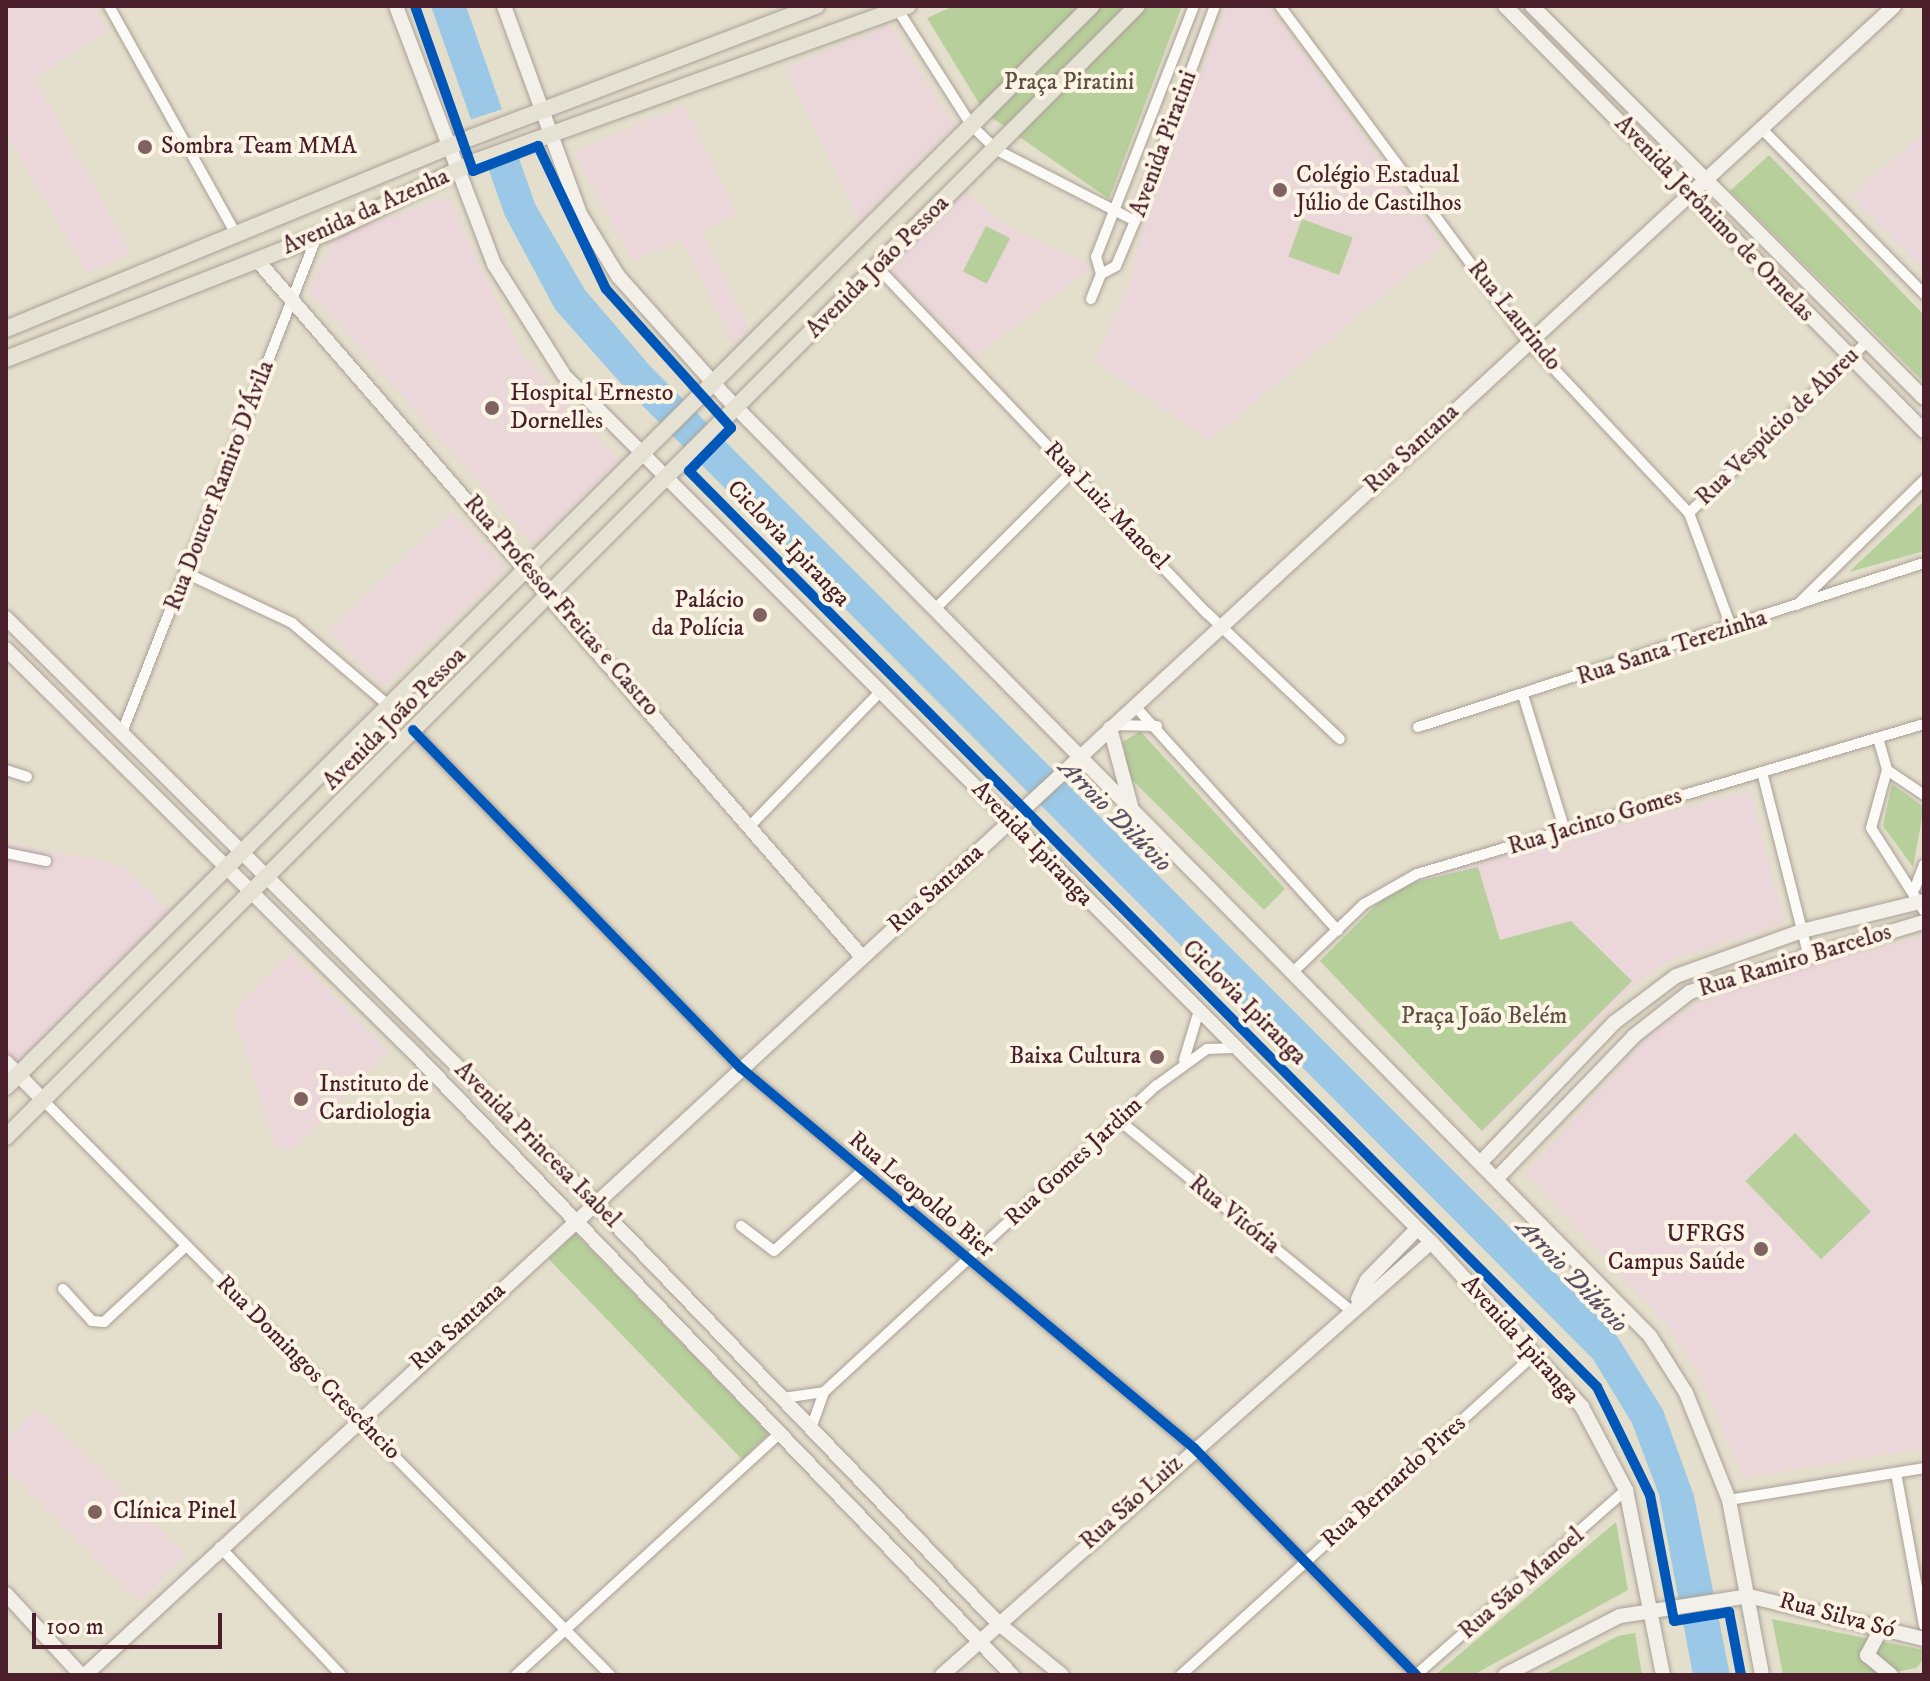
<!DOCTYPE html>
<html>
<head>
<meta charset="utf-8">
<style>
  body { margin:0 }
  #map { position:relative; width:1930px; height:1681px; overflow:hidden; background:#e4decc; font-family:"IM FELL DW Pica",serif }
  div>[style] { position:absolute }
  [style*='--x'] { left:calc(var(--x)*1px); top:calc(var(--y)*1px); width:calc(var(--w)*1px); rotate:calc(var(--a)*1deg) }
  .built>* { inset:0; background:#ebd6da; transform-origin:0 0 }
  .green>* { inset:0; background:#b7cf9b; transform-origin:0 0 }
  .water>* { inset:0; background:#9ac8e6 }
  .pier>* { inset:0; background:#e4decc; transform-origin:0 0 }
  .roads { filter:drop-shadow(0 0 2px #a9a097) drop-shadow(0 0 2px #a9a097) }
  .street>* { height:10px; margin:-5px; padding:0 5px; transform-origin:5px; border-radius:5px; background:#fbfaf7 }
  .secondary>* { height:14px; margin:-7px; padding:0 7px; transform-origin:7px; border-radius:7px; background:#f2f0e8 }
  .primary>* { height:16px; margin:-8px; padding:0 8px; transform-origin:8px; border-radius:8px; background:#e5e1d3 }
  .cycleway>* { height:10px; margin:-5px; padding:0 5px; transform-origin:5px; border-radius:5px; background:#0057b8 }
  .dots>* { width:22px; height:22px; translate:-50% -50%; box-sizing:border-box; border:4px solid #fcf5e5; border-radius:50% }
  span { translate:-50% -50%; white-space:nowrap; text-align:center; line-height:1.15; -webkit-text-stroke:8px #fcf5e5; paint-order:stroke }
  .park-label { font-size:24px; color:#605041 }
  .street-label { font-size:24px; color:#4a1f2b }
  .poi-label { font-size:24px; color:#4a1f2b }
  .left { translate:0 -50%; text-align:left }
  .right { translate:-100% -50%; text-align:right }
  .water-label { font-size:26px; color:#594f66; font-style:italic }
  .frame { position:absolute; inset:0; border:8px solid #4a1f2b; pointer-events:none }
  .scale { position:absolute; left:32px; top:1613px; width:190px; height:36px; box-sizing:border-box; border:4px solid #4a1f2b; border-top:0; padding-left:10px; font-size:24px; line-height:28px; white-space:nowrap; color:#4a1f2b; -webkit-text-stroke:6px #fcf5e5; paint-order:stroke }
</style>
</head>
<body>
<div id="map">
  <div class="built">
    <div style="clip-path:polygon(6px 6px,94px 6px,108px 31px,34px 78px,131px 253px,87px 273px,6px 132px)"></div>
    <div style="clip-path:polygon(1226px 6px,1269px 6px,1443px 245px,1209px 440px,1094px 361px,1131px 281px,1140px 234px)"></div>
    <div style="clip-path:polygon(890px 25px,954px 127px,859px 220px,784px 68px)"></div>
    <div style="clip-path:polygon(684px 105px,737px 213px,701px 231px,748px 329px,733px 344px,681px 239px,633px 262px,574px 152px)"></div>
    <div style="clip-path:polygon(1924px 132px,1924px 270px,1851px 196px)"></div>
    <div style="clip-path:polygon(962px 190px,1010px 228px,1093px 266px,975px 357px,888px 267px)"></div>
    <div style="clip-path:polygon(448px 197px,522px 354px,619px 462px,533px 544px,309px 290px,339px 234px)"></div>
    <div style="left:452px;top:512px;width:78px;height:171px;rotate:46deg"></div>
    <div style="clip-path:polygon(1750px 790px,1784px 923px,1668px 961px,1635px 984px,1483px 1133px,1436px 1083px,1430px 1051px,1416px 1055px,1320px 961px,1393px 886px)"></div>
    <div style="clip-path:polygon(6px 843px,122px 865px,172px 913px,19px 1066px,6px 1054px)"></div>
    <div style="clip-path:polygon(1924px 936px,1924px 1448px,1743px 1478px,1703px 1382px,1668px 1326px,1526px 1173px,1656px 1027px,1726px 987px)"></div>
    <div style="clip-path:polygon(292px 953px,389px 1051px,295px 1148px,276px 1149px,233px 1012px)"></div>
    <div style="clip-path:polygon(37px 1409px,185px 1555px,140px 1601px,6px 1468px,6px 1440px)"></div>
  </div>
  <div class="green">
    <div style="clip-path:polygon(954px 6px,1182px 6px,1109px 199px,985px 113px,927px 18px)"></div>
    <div style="clip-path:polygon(1769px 155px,1924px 315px,1924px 382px,1730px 191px)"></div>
    <div style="left:1302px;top:219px;width:54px;height:40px;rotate:20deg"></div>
    <div style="left:986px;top:226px;width:27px;height:51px;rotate:27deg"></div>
    <div style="clip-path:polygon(1924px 501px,1924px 551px,1849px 572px)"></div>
    <div style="clip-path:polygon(1140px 731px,1285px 889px,1264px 910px,1129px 777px,1123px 742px)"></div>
    <div style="clip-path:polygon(1892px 784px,1924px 807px,1913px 867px,1883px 826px)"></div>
    <div style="clip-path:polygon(1478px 867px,1500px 940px,1571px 921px,1632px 981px,1482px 1131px,1320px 961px,1394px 887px)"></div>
    <div style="left:1795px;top:1133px;width:109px;height:69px;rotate:46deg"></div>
    <div style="left:575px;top:1233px;width:279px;height:37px;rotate:46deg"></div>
    <div style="clip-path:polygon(1616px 1522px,1628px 1590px,1473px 1675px,1435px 1675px)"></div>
    <div style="clip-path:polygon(1772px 1619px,1924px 1650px,1924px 1659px,1916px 1668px,1879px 1675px,1783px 1675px)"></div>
    <div style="clip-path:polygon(1635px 1633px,1642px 1675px,1542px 1675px,1618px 1636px)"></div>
  </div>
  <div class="water">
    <div style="clip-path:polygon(431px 6px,466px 6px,535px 204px,585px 290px,650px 366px,1615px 1333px,1663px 1410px,1694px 1496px,1730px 1675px,1693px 1675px,1659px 1495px,1632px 1423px,1593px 1359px,625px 388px,555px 309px,505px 216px)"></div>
  </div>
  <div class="pier">
    <div style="left:506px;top:108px;width:51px;height:41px;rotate:72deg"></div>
  </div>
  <div class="roads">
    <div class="street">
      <div style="--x:109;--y:6;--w:263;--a:60.9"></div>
      <div style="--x:1280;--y:6;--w:417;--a:53.5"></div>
      <div style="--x:1528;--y:341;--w:236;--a:46.9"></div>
      <div style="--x:1689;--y:513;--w:124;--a:69.7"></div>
      <div style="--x:898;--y:10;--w:138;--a:57.5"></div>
      <div style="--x:972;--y:126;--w:35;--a:44"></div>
      <div style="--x:997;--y:150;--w:155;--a:27.2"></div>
      <div style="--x:1761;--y:128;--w:233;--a:45.5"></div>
      <div style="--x:878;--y:268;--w:477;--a:46.4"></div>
      <div style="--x:1207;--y:613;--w:183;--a:43.5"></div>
      <div style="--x:1101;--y:274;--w:18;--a:-106"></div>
      <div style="--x:1096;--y:257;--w:269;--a:-68.7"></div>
      <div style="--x:1091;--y:299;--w:27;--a:-68"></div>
      <div style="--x:1101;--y:274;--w:17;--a:-28"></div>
      <div style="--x:1116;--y:266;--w:49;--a:-67.1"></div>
      <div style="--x:1135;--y:221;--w:229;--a:-69.6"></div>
      <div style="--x:1689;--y:513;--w:247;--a:-43.9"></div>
      <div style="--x:188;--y:574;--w:115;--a:25.2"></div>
      <div style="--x:292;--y:623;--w:126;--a:40.5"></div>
      <div style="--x:1797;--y:605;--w:178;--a:-44.5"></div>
      <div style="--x:934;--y:610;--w:197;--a:-45"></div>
      <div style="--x:1523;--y:695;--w:142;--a:72.8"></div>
      <div style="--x:1134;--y:705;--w:304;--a:47.9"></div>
      <div style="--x:1115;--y:725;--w:42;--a:1.4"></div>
      <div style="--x:1418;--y:727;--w:532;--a:-17.96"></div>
      <div style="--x:413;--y:730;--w:471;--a:45.9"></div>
      <div style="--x:741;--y:1068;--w:591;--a:39.99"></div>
      <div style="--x:1194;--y:1448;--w:318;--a:45.6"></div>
      <div style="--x:121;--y:735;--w:536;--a:-68.56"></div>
      <div style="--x:1878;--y:738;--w:33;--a:74"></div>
      <div style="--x:1887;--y:770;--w:60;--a:105.4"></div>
      <div style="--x:1871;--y:828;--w:98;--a:57.4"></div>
      <div style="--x:6;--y:770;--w:22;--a:18"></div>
      <div style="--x:1887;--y:770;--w:45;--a:34"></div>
      <div style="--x:1762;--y:772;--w:188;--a:75.8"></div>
      <div style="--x:750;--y:826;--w:188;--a:-45.9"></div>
      <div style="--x:6;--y:853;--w:41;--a:11.3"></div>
      <div style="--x:1915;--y:888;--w:25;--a:-69"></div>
      <div style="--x:1294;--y:971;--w:97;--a:-43.7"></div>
      <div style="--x:1364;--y:904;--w:61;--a:-29.5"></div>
      <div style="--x:1417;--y:874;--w:529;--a:-16.48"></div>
      <div style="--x:1184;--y:1060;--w:48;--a:-73.1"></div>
      <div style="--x:43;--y:1100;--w:808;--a:45.4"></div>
      <div style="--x:1120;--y:1121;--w:295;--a:39.4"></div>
      <div style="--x:741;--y:1226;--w:41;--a:37.1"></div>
      <div style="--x:774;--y:1251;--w:119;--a:-42.3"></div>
      <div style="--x:63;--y:1289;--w:43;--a:47.8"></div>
      <div style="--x:92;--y:1321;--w:12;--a:5"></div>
      <div style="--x:104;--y:1322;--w:112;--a:-42.8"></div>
      <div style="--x:783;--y:1398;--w:41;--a:-8.3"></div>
      <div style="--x:811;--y:1428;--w:38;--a:-70"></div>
      <div style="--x:824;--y:1392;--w:452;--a:-42.7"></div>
      <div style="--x:1156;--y:1086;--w:63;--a:-36"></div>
      <div style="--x:1207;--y:1049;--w:25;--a:-2"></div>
      <div style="--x:1896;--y:1473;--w:155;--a:79.6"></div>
      <div style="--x:1729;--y:1500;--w:198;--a:-9.3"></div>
      <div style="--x:220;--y:1547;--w:176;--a:46.6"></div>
      <div style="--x:516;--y:1675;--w:358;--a:-42.5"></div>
      <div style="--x:1181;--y:1675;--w:478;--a:-42.2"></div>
      <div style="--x:1416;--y:1675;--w:280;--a:-41.4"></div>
    </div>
    <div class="secondary">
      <div style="--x:396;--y:6;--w:276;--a:69.2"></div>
      <div style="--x:494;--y:264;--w:131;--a:57.8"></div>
      <div style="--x:564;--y:375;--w:1226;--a:45"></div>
      <div style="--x:1431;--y:1242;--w:224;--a:47.5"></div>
      <div style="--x:1582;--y:1407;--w:94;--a:62.1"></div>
      <div style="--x:1626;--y:1490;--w:189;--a:78.7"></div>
      <div style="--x:504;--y:6;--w:221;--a:69.9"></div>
      <div style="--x:580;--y:214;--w:73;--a:58.5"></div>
      <div style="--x:618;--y:276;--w:159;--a:48.3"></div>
      <div style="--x:724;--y:395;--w:1320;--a:45.46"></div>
      <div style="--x:1650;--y:1336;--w:67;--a:57.7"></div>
      <div style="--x:1686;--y:1393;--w:115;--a:68.1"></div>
      <div style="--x:1729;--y:1500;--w:178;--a:79.3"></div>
      <div style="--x:1505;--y:6;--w:597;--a:45.41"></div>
      <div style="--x:1532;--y:6;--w:554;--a:45"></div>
      <div style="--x:257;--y:260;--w:923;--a:49.04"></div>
      <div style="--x:6;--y:618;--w:829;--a:44.8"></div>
      <div style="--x:594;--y:1202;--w:583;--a:46.18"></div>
      <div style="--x:998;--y:1623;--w:82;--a:39.1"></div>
      <div style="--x:6;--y:649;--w:581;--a:44.72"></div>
      <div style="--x:419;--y:1058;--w:856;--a:46.14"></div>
      <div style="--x:1110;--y:728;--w:81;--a:74.9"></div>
      <div style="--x:6;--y:1062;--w:53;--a:45.8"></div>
      <div style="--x:1483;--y:1160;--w:191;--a:-46.3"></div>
      <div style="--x:1615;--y:1022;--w:76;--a:-37"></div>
      <div style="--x:1676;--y:976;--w:134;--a:-19.7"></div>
      <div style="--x:1802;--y:931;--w:126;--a:-13.8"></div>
      <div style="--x:1499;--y:1176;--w:194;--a:-46"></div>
      <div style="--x:1634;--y:1036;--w:71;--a:-38.2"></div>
      <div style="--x:1690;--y:992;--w:244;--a:-16.7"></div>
      <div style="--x:1358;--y:1299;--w:21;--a:-65"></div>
      <div style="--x:1367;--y:1280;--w:71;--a:-45.6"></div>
      <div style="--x:6;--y:1594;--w:110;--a:47.2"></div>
      <div style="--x:1881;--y:1629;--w:30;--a:118"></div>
      <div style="--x:1867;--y:1655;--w:31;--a:40"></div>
      <div style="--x:85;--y:1675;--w:2461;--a:-42.69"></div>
      <div style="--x:942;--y:1675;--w:653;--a:-41.52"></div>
      <div style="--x:1505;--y:1675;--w:129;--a:-27.2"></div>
      <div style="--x:1620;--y:1616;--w:131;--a:-8.8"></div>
      <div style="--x:1749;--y:1596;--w:180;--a:13.8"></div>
    </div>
    <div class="primary">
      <div style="--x:6;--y:329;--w:496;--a:-22.4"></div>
      <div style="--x:465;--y:140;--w:376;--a:-20.9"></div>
      <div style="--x:6;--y:359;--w:352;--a:-21.5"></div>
      <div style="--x:334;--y:230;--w:156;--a:-25.9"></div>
      <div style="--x:474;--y:162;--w:461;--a:-19.8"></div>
      <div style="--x:6;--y:1087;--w:1532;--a:-44.89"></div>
      <div style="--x:6;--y:1137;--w:1599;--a:-45"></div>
    </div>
  </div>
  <div class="cycleway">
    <div style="--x:415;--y:6;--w:175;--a:70.6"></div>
    <div style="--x:473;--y:171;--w:70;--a:-21"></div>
    <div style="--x:538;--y:146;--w:158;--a:64.6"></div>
    <div style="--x:606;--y:289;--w:187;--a:48"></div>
    <div style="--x:731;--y:428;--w:60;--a:134.3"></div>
    <div style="--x:689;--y:471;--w:1290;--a:45.25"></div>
    <div style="--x:1597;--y:1387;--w:120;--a:63.9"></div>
    <div style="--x:1650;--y:1495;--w:128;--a:79.2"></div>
    <div style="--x:1674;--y:1621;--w:56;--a:-9.3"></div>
    <div style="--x:1729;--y:1612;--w:64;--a:79.2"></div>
    <div style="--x:413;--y:730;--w:471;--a:45.9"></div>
    <div style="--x:741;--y:1068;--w:591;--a:39.99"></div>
    <div style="--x:1194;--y:1448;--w:318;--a:45.6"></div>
  </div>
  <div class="dots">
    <div style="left:145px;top:147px;background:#806263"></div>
    <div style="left:1280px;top:190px;background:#806263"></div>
    <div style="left:492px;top:408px;background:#806263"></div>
    <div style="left:760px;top:615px;background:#806263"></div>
    <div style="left:1157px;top:1057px;background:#806263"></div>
    <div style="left:301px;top:1099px;background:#806263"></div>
    <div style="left:1761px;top:1249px;background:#806263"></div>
    <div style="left:95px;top:1512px;background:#806263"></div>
  </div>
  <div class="park-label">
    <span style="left:1069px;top:83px">Praça Piratini</span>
    <span style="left:1484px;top:1017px">Praça João Belém</span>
  </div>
  <div class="street-label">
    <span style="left:1164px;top:144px;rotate:-70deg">Avenida Piratini</span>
    <span style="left:366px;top:212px;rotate:-24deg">Avenida da Azenha</span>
    <span style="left:1714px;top:219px;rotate:46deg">Avenida Jerônimo de Ornelas</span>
    <span style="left:878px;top:267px;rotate:-45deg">Avenida João Pessoa</span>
    <span style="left:1514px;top:316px;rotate:51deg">Rua Laurindo</span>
    <span style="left:1778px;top:427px;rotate:-44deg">Rua Vespúcio de Abreu</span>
    <span style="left:1412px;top:449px;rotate:-43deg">Rua Santana</span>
    <span style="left:220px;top:486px;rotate:-69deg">Rua Doutor Ramiro D'Ávila</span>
    <span style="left:1106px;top:506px;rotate:46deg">Rua Luiz Manoel</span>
    <span style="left:788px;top:544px;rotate:46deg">Ciclovia Ipiranga</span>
    <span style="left:561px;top:606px;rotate:49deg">Rua Professor Freitas e Castro</span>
    <span style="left:1672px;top:648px;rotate:-18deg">Rua Santa Terezinha</span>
    <span style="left:395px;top:719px;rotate:-45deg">Avenida João Pessoa</span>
    <span style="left:1595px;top:822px;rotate:-17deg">Rua Jacinto Gomes</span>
    <span style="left:1032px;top:844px;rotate:46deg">Avenida Ipiranga</span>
    <span style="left:936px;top:889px;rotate:-42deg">Rua Santana</span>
    <span style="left:1795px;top:961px;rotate:-17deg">Rua Ramiro Barcelos</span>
    <span style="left:1244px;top:1003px;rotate:45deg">Ciclovia Ipiranga</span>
    <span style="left:537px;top:1145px;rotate:45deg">Avenida Princesa Isabel</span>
    <span style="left:1074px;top:1162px;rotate:-43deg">Rua Gomes Jardim</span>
    <span style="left:921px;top:1195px;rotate:40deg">Rua Leopoldo Bier</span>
    <span style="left:1234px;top:1215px;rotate:39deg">Rua Vitória</span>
    <span style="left:458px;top:1327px;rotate:-42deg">Rua Santana</span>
    <span style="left:1520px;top:1340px;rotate:48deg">Avenida Ipiranga</span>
    <span style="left:308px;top:1368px;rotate:45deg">Rua Domingos Crescêncio</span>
    <span style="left:1394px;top:1482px;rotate:-42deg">Rua Bernardo Pires</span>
    <span style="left:1132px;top:1503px;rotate:-42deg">Rua São Luiz</span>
    <span style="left:1522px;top:1584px;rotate:-41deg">Rua São Manoel</span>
    <span style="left:1837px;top:1616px;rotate:15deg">Rua Silva Só</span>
  </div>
  <div class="poi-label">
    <span class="left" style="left:161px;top:147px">Sombra Team MMA</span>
    <span class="left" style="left:1296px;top:190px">Colégio Estadual<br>Júlio de Castilhos</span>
    <span class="left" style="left:510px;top:408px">Hospital Ernesto<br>Dornelles</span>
    <span class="right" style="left:744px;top:615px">Palácio<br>da Polícia</span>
    <span class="right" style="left:1141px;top:1057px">Baixa Cultura</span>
    <span class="left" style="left:319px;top:1099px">Instituto de<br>Cardiologia</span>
    <span class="right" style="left:1745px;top:1249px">UFRGS<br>Campus Saúde</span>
    <span class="left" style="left:113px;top:1512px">Clínica Pinel</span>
  </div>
  <div class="water-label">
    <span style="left:1115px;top:816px;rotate:45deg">Arroio Dilúvio</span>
    <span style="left:1572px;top:1276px;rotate:46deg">Arroio Dilúvio</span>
  </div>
  <div class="frame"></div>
  <div class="scale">100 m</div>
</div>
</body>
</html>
